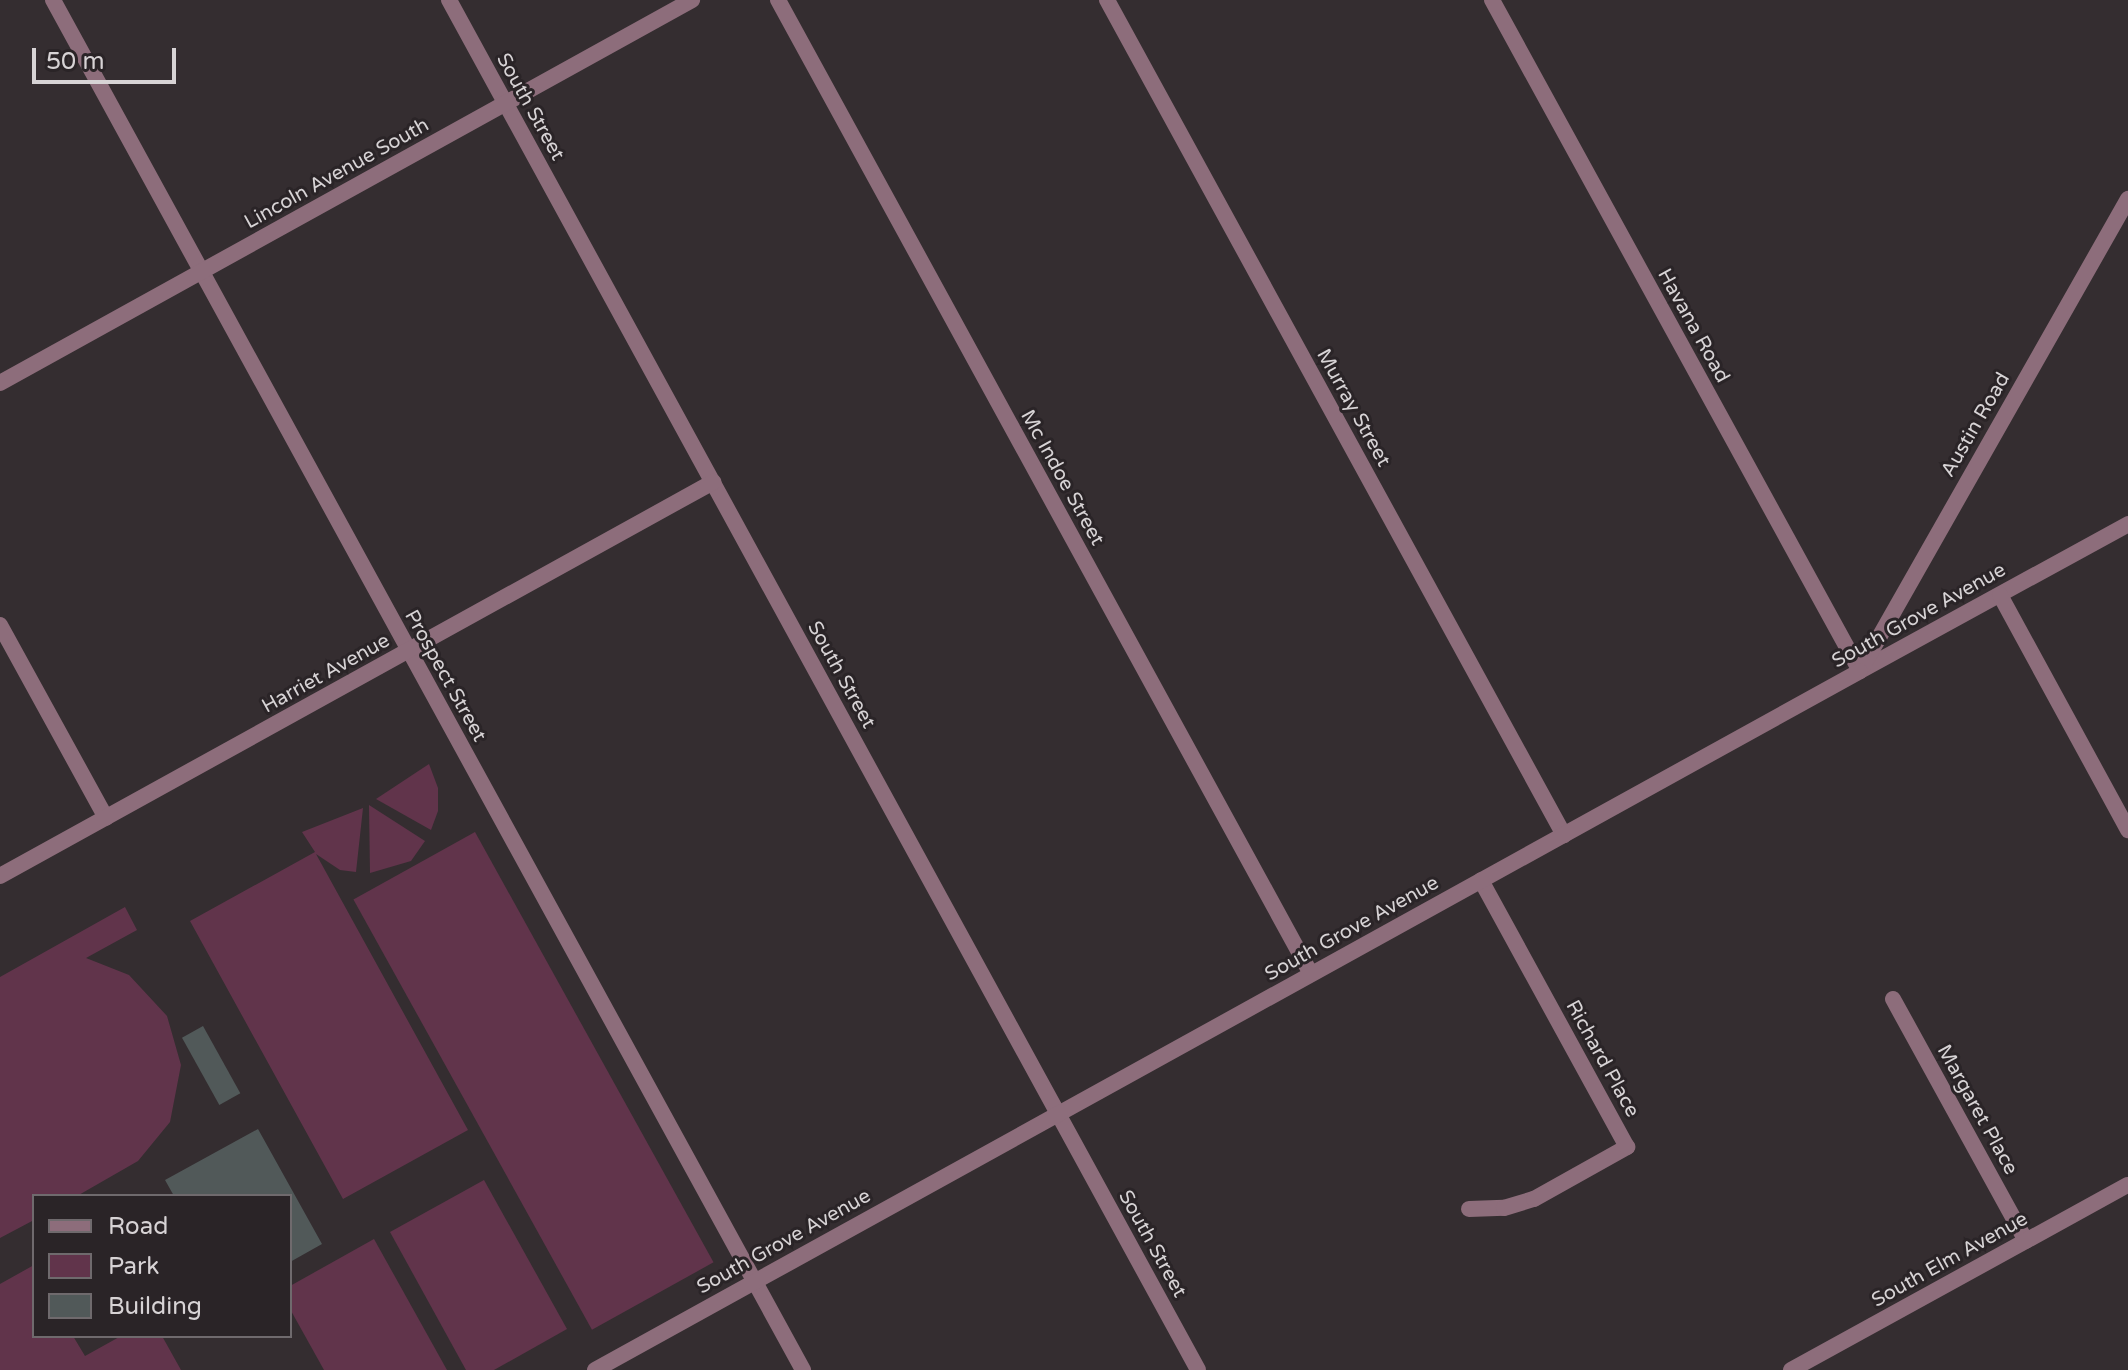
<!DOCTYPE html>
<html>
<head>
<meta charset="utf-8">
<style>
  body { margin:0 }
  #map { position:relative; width:2128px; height:1370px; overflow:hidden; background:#342d30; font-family:"Varela Round",sans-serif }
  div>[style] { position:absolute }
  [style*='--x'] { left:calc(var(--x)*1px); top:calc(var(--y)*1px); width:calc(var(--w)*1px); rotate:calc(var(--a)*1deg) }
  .green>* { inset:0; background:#61344b; transform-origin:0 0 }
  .building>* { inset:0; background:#515959; transform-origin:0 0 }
  .minor>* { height:16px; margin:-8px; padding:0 8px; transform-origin:8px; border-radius:8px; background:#8d6d7b }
  .tertiary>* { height:16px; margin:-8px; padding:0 8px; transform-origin:8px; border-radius:8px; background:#8d6d7b }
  span { translate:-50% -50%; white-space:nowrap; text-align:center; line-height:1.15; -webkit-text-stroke:6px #2a2427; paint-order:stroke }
  .street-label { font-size:20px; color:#d7d3d5 }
  .legend { position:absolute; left:32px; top:1194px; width:260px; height:144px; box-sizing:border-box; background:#2a2427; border:2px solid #6f6a6d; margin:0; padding:10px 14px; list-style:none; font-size:24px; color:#d7d3d5 }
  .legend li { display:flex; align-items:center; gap:16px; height:40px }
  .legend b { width:40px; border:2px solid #6f6a6d }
  .scale { position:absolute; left:32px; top:48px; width:144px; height:36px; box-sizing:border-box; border:4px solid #d7d3d5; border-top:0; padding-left:10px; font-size:24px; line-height:28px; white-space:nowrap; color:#d7d3d5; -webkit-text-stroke:6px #2a2427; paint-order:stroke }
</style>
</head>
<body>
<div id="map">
  <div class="green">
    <div style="clip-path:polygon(429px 764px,438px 788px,438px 811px,431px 830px,376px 799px)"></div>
    <div style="clip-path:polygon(369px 805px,425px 841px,411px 861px,370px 873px)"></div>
    <div style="clip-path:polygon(363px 808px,356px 872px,340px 870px,316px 854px,468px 1130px,343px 1199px,190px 921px,315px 852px,302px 832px)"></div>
    <div style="left:475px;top:832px;width:492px;height:139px;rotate:61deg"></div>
    <div style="clip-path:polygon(125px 907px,137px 930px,86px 958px,129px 975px,167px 1016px,181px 1065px,170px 1122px,138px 1161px,77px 1196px,34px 1196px,34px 1220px,0 1238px,0 977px)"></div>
    <div style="clip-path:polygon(484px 1180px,567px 1329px,494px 1370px,466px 1370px,390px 1232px)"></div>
    <div style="clip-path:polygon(374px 1239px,447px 1370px,324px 1370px,290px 1309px,290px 1286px)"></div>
    <div style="clip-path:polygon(34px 1265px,34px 1336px,73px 1336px,85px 1356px,121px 1336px,162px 1336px,181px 1370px,0 1370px,0 1284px)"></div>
  </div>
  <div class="building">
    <div style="left:203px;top:1026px;width:77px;height:24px;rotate:61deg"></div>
    <div style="clip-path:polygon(258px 1129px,322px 1244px,290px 1262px,290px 1196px,174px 1196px,165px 1180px)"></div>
  </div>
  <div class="minor">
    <div style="--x:53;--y:0;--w:1562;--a:61.3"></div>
    <div style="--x:449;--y:0;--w:1561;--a:61.33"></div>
    <div style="--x:778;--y:0;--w:1110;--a:61.31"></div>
    <div style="--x:1107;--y:0;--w:952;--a:61.31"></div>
    <div style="--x:0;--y:383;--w:791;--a:-28.96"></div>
    <div style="--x:0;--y:625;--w:220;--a:61.2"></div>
    <div style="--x:1860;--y:671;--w:306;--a:-28.7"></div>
    <div style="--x:0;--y:876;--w:815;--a:-28.92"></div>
    <div style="--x:1893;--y:999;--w:276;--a:61.2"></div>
    <div style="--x:1469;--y:1209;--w:35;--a:-2"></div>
    <div style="--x:1504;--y:1208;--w:31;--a:-17"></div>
    <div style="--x:1534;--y:1199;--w:107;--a:-29.2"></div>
    <div style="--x:1627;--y:1147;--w:304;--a:-118.7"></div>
    <div style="--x:1791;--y:1370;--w:384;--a:-28.8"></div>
  </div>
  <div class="tertiary">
    <div style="--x:1492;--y:0;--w:765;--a:61.26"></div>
    <div style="--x:2000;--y:595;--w:268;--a:61.4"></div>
    <div style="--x:1860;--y:671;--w:543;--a:-60.41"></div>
    <div style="--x:595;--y:1370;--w:1445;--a:-28.92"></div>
  </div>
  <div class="street-label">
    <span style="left:530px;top:107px;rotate:61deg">South Street</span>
    <span style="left:337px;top:174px;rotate:-29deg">Lincoln Avenue South</span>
    <span style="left:1693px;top:326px;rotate:61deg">Havana Road</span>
    <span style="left:1353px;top:408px;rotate:61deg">Murray Street</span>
    <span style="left:1976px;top:425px;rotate:-60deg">Austin Road</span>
    <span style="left:1062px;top:478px;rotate:61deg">Mc Indoe Street</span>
    <span style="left:1919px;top:616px;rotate:-29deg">South Grove Avenue</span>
    <span style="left:326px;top:674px;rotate:-29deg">Harriet Avenue</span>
    <span style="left:841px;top:675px;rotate:61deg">South Street</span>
    <span style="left:445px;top:676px;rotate:61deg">Prospect Street</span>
    <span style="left:1352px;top:929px;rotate:-29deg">South Grove Avenue</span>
    <span style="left:1602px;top:1059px;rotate:61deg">Richard Place</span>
    <span style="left:1977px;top:1110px;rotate:61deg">Margaret Place</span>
    <span style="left:784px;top:1242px;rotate:-29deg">South Grove Avenue</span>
    <span style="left:1152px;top:1244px;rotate:61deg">South Street</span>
    <span style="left:1950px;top:1260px;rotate:-29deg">South Elm Avenue</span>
  </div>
  <ul class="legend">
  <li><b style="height:10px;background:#8d6d7b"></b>Road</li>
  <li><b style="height:22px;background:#61344b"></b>Park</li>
  <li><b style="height:22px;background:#515959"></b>Building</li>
  </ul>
  <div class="scale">50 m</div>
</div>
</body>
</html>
